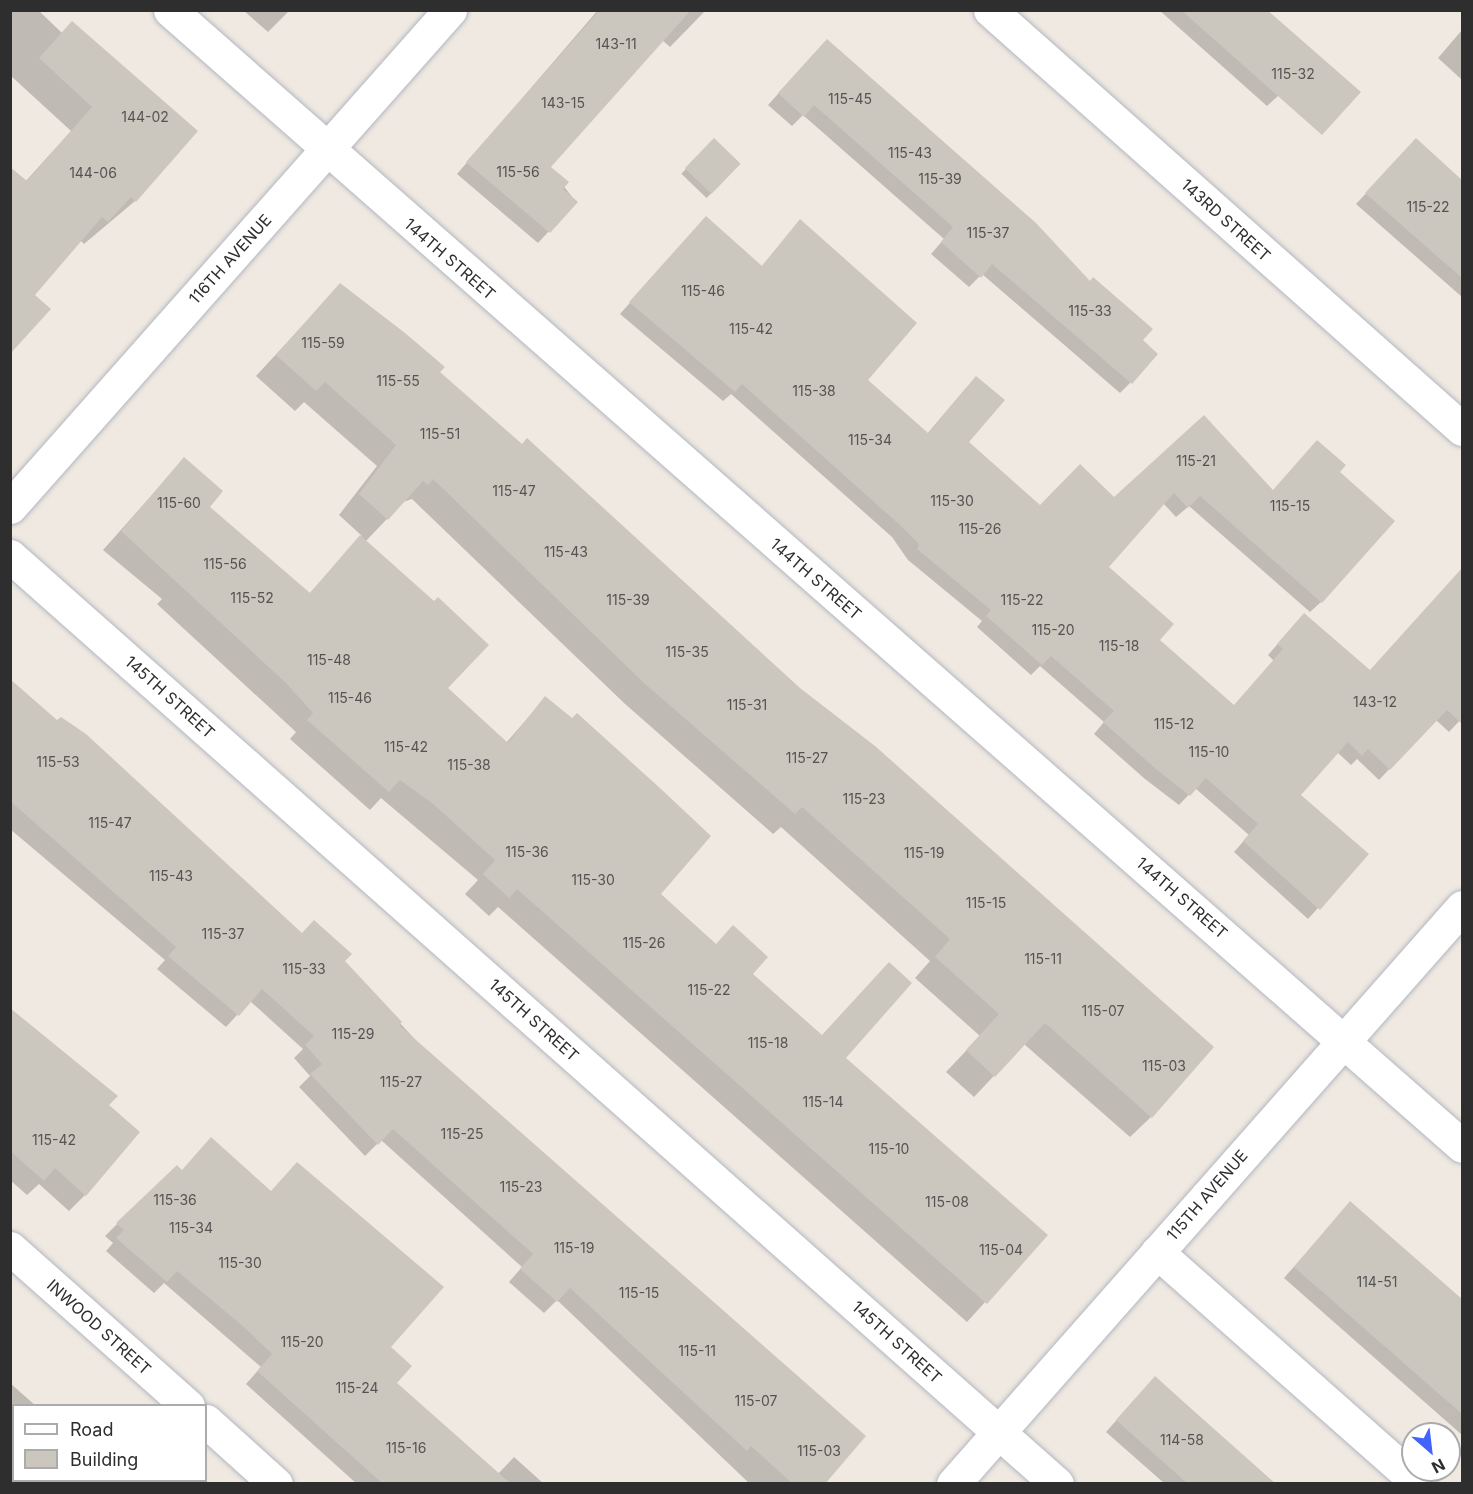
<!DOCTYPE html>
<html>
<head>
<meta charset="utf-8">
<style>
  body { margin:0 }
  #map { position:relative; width:1473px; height:1494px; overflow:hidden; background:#efe9e1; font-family:Inter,sans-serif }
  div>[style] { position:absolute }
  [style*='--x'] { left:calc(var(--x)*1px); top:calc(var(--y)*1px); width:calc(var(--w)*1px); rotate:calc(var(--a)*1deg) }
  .shadow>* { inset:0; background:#0003; transform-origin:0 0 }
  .building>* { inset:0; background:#cbc7bf; transform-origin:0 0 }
  .roads { filter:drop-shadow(0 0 2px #b4b7c1) drop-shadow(0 0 2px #b4b7c1) }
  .minor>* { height:33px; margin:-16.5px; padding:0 16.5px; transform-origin:16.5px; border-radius:16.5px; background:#fff }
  span { translate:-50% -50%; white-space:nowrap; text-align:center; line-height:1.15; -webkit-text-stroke:6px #fff; paint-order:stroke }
  .number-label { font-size:14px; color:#555452 }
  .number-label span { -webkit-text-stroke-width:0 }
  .street-label { font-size:16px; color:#2e2e2e }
  .frame { position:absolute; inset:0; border:12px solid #2e2e2e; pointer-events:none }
  .legend { position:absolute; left:12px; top:1404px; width:195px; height:78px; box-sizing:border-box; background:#fff; border:2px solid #ababab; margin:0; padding:8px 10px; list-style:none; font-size:18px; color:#2e2e2e }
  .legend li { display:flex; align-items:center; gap:12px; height:30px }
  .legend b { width:30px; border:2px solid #ababab }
  .north { position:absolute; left:1401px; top:1422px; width:60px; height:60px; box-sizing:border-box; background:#fff; border:2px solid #ababab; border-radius:50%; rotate:152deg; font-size:16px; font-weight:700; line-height:24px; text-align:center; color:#2e2e2e }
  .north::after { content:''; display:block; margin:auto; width:21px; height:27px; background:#4264fb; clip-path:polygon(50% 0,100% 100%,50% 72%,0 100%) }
</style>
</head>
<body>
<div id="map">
  <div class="shadow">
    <div style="clip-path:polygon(10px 10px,38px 10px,62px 33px,135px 201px,84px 244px,80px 240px,33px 295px,25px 182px,71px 131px,10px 75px)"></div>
    <div style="clip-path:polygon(243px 10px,290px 10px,268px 32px)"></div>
    <div style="clip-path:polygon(598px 10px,706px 10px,670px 47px,662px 40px,549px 167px,576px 202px,538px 243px,457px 174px)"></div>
    <div style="clip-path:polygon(1159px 10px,1265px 10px,1278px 96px,1267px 106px)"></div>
    <div style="clip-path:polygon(1462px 30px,1462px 78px,1461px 79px,1438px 58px)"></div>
    <div style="clip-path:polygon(816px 52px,1141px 340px,1130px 383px,1120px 393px,982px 274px,969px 287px,931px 254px,944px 239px,803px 115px,792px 126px,768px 105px)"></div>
    <div style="left:714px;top:140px;width:35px;height:47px;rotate:44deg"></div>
    <div style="clip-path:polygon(1416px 140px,1462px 181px,1462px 297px,1356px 204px)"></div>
    <div style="clip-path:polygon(800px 221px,865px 380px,927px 434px,966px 388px,967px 442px,1040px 507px,1114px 500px,1204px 417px,1272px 491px,1338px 472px,1321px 602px,1310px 612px,1189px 506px,1176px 517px,1163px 503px,1107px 567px,1158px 640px,1233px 707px,1274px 661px,1268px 655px,1294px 625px,1370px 672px,1457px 576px,1462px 580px,1462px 718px,1449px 732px,1436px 720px,1379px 780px,1357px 759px,1351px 765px,1337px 752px,1299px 795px,1367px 854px,1308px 919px,1234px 852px,1249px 835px,1195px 788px,1179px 805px,1145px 779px,1094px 734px,1104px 722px,1040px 666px,1031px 675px,977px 627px,982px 621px,908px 560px,892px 537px,731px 394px,723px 401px,620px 314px,696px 229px,761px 267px)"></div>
    <div style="clip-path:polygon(340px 285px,438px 372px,1151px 1117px,1130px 1137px,1024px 1044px,974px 1097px,946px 1072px,980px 1036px,915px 978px,930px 961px,781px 827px,773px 834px,624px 703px,412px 499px,403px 502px,365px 542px,446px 688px,506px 743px,545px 698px,659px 894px,1046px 1235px,967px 1322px,498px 907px,489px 916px,465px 894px,478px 880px,381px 798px,370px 810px,290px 739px,296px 732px,157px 604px,162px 599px,103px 550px,184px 459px,208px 507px,309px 594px,362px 536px,339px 515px,377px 466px,304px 402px,295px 411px,256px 376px)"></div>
    <div style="clip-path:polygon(10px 685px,302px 934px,343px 961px,823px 1484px,750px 1484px,557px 1300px,544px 1313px,509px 1282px,522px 1267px,381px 1140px,365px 1156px,299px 1087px,310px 1076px,294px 1058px,303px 1049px,250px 1001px,226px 1027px,157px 969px,165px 960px,10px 829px)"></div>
    <div style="clip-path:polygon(10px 1010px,107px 1105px,85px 1195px,69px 1211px,39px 1184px,27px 1195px,10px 1180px)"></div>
    <div style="clip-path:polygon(1350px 1203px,1462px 1301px,1462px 1435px,1284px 1278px)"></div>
    <div style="clip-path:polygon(117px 1224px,389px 1347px,395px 1383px,498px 1474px,514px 1457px,544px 1484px,357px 1484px,246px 1384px,261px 1367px,164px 1283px,154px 1293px,106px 1251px,113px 1243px,105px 1236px)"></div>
    <div style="clip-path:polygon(10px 1383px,36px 1406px,14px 1406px,14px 1480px,123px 1484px,10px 1484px)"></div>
    <div style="clip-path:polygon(1144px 1389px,1274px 1484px,1165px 1484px,1106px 1432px)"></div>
  </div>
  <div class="building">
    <div style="clip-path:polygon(600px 10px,691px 10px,551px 167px,569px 182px,563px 189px,578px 202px,550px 233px,466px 162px)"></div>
    <div style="clip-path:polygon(1181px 10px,1267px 10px,1361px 92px,1322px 135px)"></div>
    <div style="clip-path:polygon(72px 21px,198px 131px,136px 202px,131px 197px,108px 222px,102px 217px,35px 295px,51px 309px,10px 354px,10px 167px,27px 181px,92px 107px,39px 58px)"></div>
    <div style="clip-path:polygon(827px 39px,1036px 223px,1090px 281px,1093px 277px,1153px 329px,1143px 340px,1158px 354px,1132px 384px,992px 264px,981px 278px,941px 242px,953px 227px,814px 105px,804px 117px,778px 93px)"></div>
    <div style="left:714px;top:138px;width:37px;height:42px;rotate:44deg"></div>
    <div style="clip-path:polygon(1416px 138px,1462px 180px,1462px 278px,1365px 193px)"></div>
    <div style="clip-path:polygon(706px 216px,762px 266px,800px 219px,917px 323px,868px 380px,928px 433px,976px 376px,1005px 400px,969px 442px,1040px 505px,1080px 464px,1114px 497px,1204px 415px,1273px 490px,1317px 440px,1346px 465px,1340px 472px,1395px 521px,1322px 603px,1200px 496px,1188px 508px,1174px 493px,1109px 567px,1174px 624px,1160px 640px,1234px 705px,1283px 649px,1277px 644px,1304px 613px,1370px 670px,1462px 568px,1462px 724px,1447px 710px,1390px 770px,1368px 749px,1362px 756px,1348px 742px,1301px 795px,1369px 854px,1320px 910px,1243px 841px,1258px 824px,1206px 778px,1190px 796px,1156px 769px,1103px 722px,1114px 711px,1051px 656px,1042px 665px,986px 616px,991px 610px,917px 549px,919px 544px,902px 527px,742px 384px,735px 392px,629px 302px)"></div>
    <div style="clip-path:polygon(340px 283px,405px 333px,445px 367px,440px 372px,522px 444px,527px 438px,800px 688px,875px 746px,1214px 1047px,1152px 1118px,1045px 1023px,995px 1077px,966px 1050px,999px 1014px,935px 957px,950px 939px,802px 807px,795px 814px,644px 683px,433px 479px,428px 485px,423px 481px,388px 520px,359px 494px,396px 445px,325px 382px,316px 391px,276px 355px)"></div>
    <div style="clip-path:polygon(184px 457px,223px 491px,210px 507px,310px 593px,360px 535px,434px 601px,438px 597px,489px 645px,448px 688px,508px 743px,545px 696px,572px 718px,577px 713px,661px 789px,711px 836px,661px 894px,716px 944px,733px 925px,768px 957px,753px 974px,822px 1035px,889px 962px,912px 983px,846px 1058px,1048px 1235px,987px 1304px,517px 889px,509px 898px,483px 874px,495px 860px,432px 803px,400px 780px,389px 792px,307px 720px,313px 713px,286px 683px,121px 531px)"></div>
    <div style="clip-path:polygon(10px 679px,57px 720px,61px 717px,86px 734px,302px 933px,314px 920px,352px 954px,345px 961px,402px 1022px,399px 1025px,866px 1436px,825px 1484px,793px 1484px,751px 1446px,747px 1451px,570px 1288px,557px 1302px,520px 1269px,533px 1254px,393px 1129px,378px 1145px,310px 1074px,322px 1064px,305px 1045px,314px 1036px,262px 989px,239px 1016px,168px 956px,176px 947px,10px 801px)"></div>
    <div style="clip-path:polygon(10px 1008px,118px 1096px,109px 1105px,140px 1132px,86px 1196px,55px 1168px,44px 1181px,10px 1151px)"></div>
    <div style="clip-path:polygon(211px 1137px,271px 1191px,297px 1162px,444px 1287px,391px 1347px,412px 1366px,397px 1383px,511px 1484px,383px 1484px,257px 1371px,272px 1354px,245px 1328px,177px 1271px,167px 1282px,116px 1238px,124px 1230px,116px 1223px,177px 1165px,182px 1170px)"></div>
    <div style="clip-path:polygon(1350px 1201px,1462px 1299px,1462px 1414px,1294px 1267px)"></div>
    <div style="clip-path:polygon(1155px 1376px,1186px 1404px,1276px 1484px,1188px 1484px,1116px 1420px)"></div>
  </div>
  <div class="roads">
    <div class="minor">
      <div style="--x:170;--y:10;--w:1720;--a:41.32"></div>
      <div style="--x:990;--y:10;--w:631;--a:41.6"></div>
      <div style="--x:10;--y:507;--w:664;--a:-48.48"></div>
      <div style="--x:10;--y:556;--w:1399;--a:41.55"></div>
      <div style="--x:10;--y:1248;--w:238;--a:41.6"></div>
      <div style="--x:1157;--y:1252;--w:350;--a:41.5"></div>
      <div style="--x:206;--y:1421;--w:94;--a:42"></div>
      <div style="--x:953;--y:1484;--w:769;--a:-48.58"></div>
    </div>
  </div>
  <div class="number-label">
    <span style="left:616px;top:44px">143-11</span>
    <span style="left:1293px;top:74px">115-32</span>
    <span style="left:850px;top:99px">115-45</span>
    <span style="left:563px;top:103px">143-15</span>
    <span style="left:145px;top:117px">144-02</span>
    <span style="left:910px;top:153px">115-43</span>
    <span style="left:518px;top:172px">115-56</span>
    <span style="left:93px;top:173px">144-06</span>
    <span style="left:940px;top:179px">115-39</span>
    <span style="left:1428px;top:207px">115-22</span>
    <span style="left:988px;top:233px">115-37</span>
    <span style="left:703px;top:291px">115-46</span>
    <span style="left:1090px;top:311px">115-33</span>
    <span style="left:751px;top:329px">115-42</span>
    <span style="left:323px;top:343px">115-59</span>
    <span style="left:398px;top:381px">115-55</span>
    <span style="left:814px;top:391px">115-38</span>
    <span style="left:440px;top:434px">115-51</span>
    <span style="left:870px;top:440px">115-34</span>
    <span style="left:1196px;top:461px">115-21</span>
    <span style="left:514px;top:491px">115-47</span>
    <span style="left:952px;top:501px">115-30</span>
    <span style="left:179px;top:503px">115-60</span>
    <span style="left:1290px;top:506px">115-15</span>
    <span style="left:980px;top:529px">115-26</span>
    <span style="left:566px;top:552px">115-43</span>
    <span style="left:225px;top:564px">115-56</span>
    <span style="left:252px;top:598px">115-52</span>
    <span style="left:628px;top:600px">115-39</span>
    <span style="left:1022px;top:600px">115-22</span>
    <span style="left:1053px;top:630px">115-20</span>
    <span style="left:1119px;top:646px">115-18</span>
    <span style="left:687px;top:652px">115-35</span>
    <span style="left:329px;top:660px">115-48</span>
    <span style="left:350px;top:698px">115-46</span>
    <span style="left:1375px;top:702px">143-12</span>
    <span style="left:747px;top:705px">115-31</span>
    <span style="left:1174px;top:724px">115-12</span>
    <span style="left:406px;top:747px">115-42</span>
    <span style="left:1209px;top:752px">115-10</span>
    <span style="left:807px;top:758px">115-27</span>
    <span style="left:58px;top:762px">115-53</span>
    <span style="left:469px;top:765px">115-38</span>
    <span style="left:864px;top:799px">115-23</span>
    <span style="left:110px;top:823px">115-47</span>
    <span style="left:527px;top:852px">115-36</span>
    <span style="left:924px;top:853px">115-19</span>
    <span style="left:171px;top:876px">115-43</span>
    <span style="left:593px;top:880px">115-30</span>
    <span style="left:986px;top:903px">115-15</span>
    <span style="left:223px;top:934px">115-37</span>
    <span style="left:644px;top:943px">115-26</span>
    <span style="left:1043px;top:959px">115-11</span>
    <span style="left:304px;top:969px">115-33</span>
    <span style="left:709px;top:990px">115-22</span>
    <span style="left:1103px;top:1011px">115-07</span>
    <span style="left:353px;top:1034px">115-29</span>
    <span style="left:768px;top:1043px">115-18</span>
    <span style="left:1164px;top:1066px">115-03</span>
    <span style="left:401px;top:1082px">115-27</span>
    <span style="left:823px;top:1102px">115-14</span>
    <span style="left:462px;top:1134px">115-25</span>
    <span style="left:54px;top:1140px">115-42</span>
    <span style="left:889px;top:1149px">115-10</span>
    <span style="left:521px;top:1187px">115-23</span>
    <span style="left:175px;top:1200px">115-36</span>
    <span style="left:947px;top:1202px">115-08</span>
    <span style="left:191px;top:1228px">115-34</span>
    <span style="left:574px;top:1248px">115-19</span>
    <span style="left:1001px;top:1250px">115-04</span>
    <span style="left:240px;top:1263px">115-30</span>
    <span style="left:1377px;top:1282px">114-51</span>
    <span style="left:639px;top:1293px">115-15</span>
    <span style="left:302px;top:1342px">115-20</span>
    <span style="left:697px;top:1351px">115-11</span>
    <span style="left:357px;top:1388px">115-24</span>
    <span style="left:756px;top:1401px">115-07</span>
    <span style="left:1182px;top:1440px">114-58</span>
    <span style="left:406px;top:1448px">115-16</span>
    <span style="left:819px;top:1451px">115-03</span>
  </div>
  <div class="street-label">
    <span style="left:1226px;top:220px;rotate:42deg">143RD STREET</span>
    <span style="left:230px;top:259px;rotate:-48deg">116TH AVENUE</span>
    <span style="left:450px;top:259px;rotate:41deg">144TH STREET</span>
    <span style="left:816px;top:579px;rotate:41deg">144TH STREET</span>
    <span style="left:170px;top:697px;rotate:42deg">145TH STREET</span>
    <span style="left:1182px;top:898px;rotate:41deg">144TH STREET</span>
    <span style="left:534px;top:1020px;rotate:42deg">145TH STREET</span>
    <span style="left:1207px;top:1195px;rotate:-49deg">115TH AVENUE</span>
    <span style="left:99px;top:1327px;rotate:42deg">INWOOD STREET</span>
    <span style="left:897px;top:1342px;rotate:42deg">145TH STREET</span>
  </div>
  <div class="frame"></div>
  <ul class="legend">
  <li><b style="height:8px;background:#fff"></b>Road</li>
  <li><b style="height:16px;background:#cbc7bf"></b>Building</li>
  </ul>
  <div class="north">N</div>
</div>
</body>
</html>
